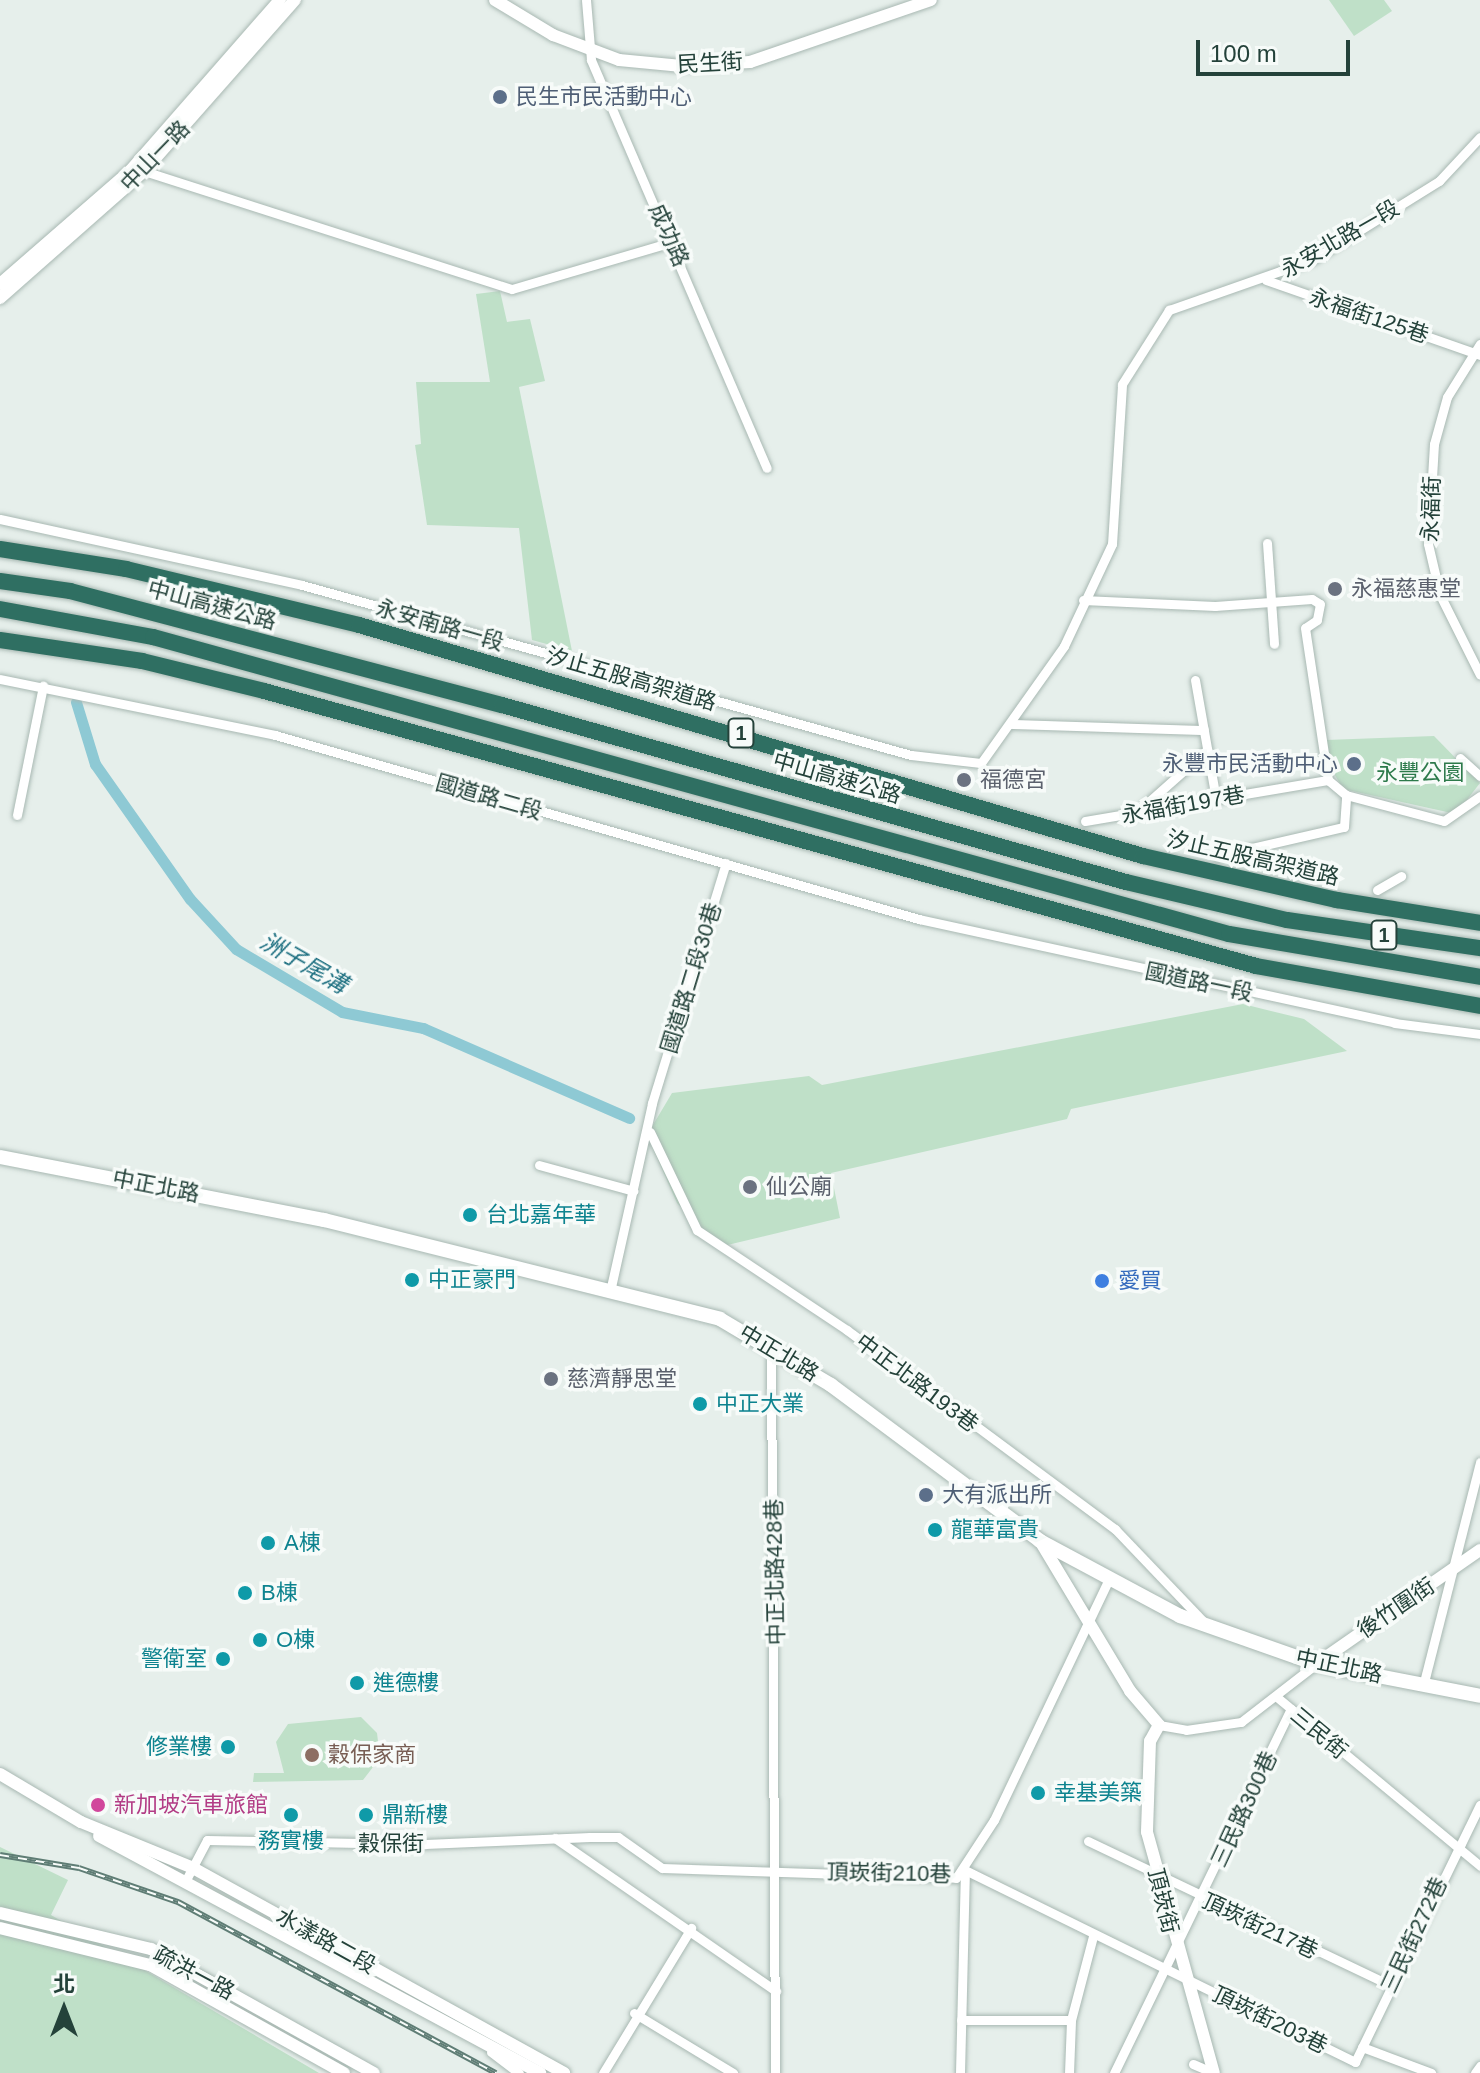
<!DOCTYPE html>
<html>
<head>
<meta charset="utf-8">
<style>
  body { margin:0 }
  #map { position:relative; width:1480px; height:2073px; overflow:hidden; background:#e6efeb; font-family:Arial,"Noto Sans TC",sans-serif }
  div>[style] { position:absolute }
  [style*='--x'] { left:calc(var(--x)*1px); top:calc(var(--y)*1px); width:calc(var(--w)*1px); rotate:calc(var(--a)*1deg) }
  .green>* { inset:0; background:#bfe0c8 }
  .canal>* { height:11px; margin:-5.5px; padding:0 5.5px; transform-origin:5.5px; border-radius:5.5px; background:#8ec9d4 }
  .roads { filter:drop-shadow(0 0 2px #a8b8b2) drop-shadow(0 0 2px #a8b8b2) }
  .minor>* { height:9px; margin:-4.5px; padding:0 4.5px; transform-origin:4.5px; border-radius:4.5px; background:#fff }
  .tertiary>* { height:12px; margin:-6px; padding:0 6px; transform-origin:6px; border-radius:6px; background:#fff }
  .secondary>* { height:14px; margin:-7px; padding:0 7px; transform-origin:7px; border-radius:7px; background:#fff }
  .motorway>* { height:16px; margin:-8px; padding:0 8px; transform-origin:8px; border-radius:8px; background:#2f6f62 }
  .rail>* { height:6px; margin-top:-3px; transform-origin:0; background:repeating-linear-gradient(90deg,#f7fbf9 0 9px,#5f7d75 0 18px); box-sizing:border-box; border-block:2px solid #5f7d75 }
  .dots>* { width:22px; height:22px; translate:-50% -50%; box-sizing:border-box; border:4px solid #f7fbf9; border-radius:50% }
  span { translate:-50% -50%; white-space:nowrap; text-align:center; line-height:1.15; -webkit-text-stroke:7px #f7fbf9; paint-order:stroke }
  .shield-label span { padding:2px 6px; background:#f7fbf9; border:2px solid; border-radius:6px; -webkit-text-stroke-width:0 }
  .shield-label { font-size:20px; color:#24423a; font-weight:700 }
  .street-label { font-size:22px; color:#24423a }
  .service-label { font-size:22px; color:#4e5e75 }
  .left { translate:0 -50%; text-align:left }
  .right { translate:-100% -50%; text-align:right }
  .worship-label { font-size:22px; color:#5b616d }
  .park-label { font-size:22px; color:#2d7a4b }
  .culture-label { font-size:22px; color:#0d838f }
  .shop-label { font-size:22px; color:#366cbe }
  .education-label { font-size:22px; color:#785e54 }
  .hotel-label { font-size:22px; color:#b23c85 }
  .water-label { font-size:24px; color:#1c6f80; font-style:italic }
  .north { position:absolute; left:24px; top:1969px; width:80px; height:80px; -webkit-text-stroke:6px #f7fbf9; paint-order:stroke; rotate:0deg; font-size:22px; font-weight:700; line-height:32px; text-align:center; color:#24423a }
  .north::after { content:''; display:block; margin:auto; width:28px; height:36px; background:#24423a; clip-path:polygon(50% 0,100% 100%,50% 72%,0 100%) }
  .scale { position:absolute; left:1196px; top:40px; width:154px; height:36px; box-sizing:border-box; border:4px solid #24423a; border-top:0; padding-left:10px; font-size:24px; line-height:28px; white-space:nowrap; color:#24423a; -webkit-text-stroke:6px #f7fbf9; paint-order:stroke }
</style>
</head>
<body>
<div id="map">
  <div class="green">
    <div style="clip-path:polygon(1329px 0,1384px 0,1392px 11px,1354px 36px)"></div>
    <div style="clip-path:polygon(500px 291px,507px 322px,530px 319px,545px 381px,519px 387px,572px 651px,532px 640px,519px 528px,427px 525px,415px 445px,421px 444px,416px 382px,490px 382px,476px 294px)"></div>
    <div style="clip-path:polygon(1434px 736px,1480px 783px,1456px 814px,1343px 789px,1329px 765px,1326px 740px)"></div>
    <div style="clip-path:polygon(1243px 1004px,1304px 1019px,1347px 1051px,1071px 1109px,1067px 1119px,831px 1173px,840px 1218px,719px 1247px,677px 1203px,647px 1135px,672px 1093px,809px 1076px,822px 1085px)"></div>
    <div style="clip-path:polygon(361px 1717px,377px 1733px,380px 1758px,363px 1780px,253px 1782px,254px 1773px,284px 1773px,276px 1742px,288px 1724px)"></div>
    <div style="clip-path:polygon(0 1847px,68px 1880px,51px 1915px,319px 2073px,0 2073px)"></div>
  </div>
  <div class="canal">
    <div style="--x:76;--y:702;--w:65;--a:73"></div>
    <div style="--x:95;--y:764;--w:165;--a:54.9"></div>
    <div style="--x:190;--y:899;--w:68;--a:47.4"></div>
    <div style="--x:236;--y:949;--w:123;--a:30.7"></div>
    <div style="--x:342;--y:1012;--w:83;--a:11.2"></div>
    <div style="--x:423;--y:1028;--w:225;--a:23.6"></div>
  </div>
  <div class="roads">
    <div class="minor">
      <div style="--x:586;--y:0;--w:60;--a:85.2"></div>
      <div style="--x:591;--y:60;--w:444;--a:66.7"></div>
      <div style="--x:144;--y:171;--w:386;--a:17.8"></div>
      <div style="--x:512;--y:289;--w:167;--a:-16.4"></div>
      <div style="--x:1266;--y:280;--w:227;--a:19.3"></div>
      <div style="--x:1480;--y:344;--w:62;--a:121.9"></div>
      <div style="--x:1447;--y:397;--w:49;--a:105.5"></div>
      <div style="--x:1434;--y:444;--w:100;--a:93.4"></div>
      <div style="--x:1428;--y:544;--w:52;--a:76.8"></div>
      <div style="--x:1440;--y:595;--w:89;--a:63.4"></div>
      <div style="--x:0;--y:519;--w:309;--a:12.3"></div>
      <div style="--x:302;--y:585;--w:632;--a:15.6"></div>
      <div style="--x:911;--y:755;--w:70;--a:6.5"></div>
      <div style="--x:981;--y:763;--w:143;--a:-54.6"></div>
      <div style="--x:1064;--y:646;--w:113;--a:-64.8"></div>
      <div style="--x:1112;--y:544;--w:160;--a:-86.4"></div>
      <div style="--x:1122;--y:384;--w:88;--a:-57.6"></div>
      <div style="--x:1169;--y:310;--w:151;--a:-19.3"></div>
      <div style="--x:1312;--y:260;--w:150;--a:-31.9"></div>
      <div style="--x:1439;--y:181;--w:60;--a:-47"></div>
      <div style="--x:1267;--y:543;--w:101;--a:86"></div>
      <div style="--x:1083;--y:600;--w:132;--a:2.6"></div>
      <div style="--x:1215;--y:606;--w:97;--a:-4.1"></div>
      <div style="--x:1312;--y:599;--w:9;--a:32"></div>
      <div style="--x:1320;--y:604;--w:16;--a:101"></div>
      <div style="--x:1317;--y:620;--w:14;--a:146"></div>
      <div style="--x:1305;--y:628;--w:154;--a:81.4"></div>
      <div style="--x:1328;--y:780;--w:23;--a:40"></div>
      <div style="--x:1346;--y:795;--w:101;--a:14.9"></div>
      <div style="--x:1444;--y:821;--w:44;--a:-34.8"></div>
      <div style="--x:0;--y:679;--w:281;--a:11.5"></div>
      <div style="--x:275;--y:735;--w:670;--a:15.95"></div>
      <div style="--x:919;--y:919;--w:487;--a:12.3"></div>
      <div style="--x:1395;--y:1023;--w:86;--a:7.4"></div>
      <div style="--x:1195;--y:680;--w:121;--a:80"></div>
      <div style="--x:1010;--y:724;--w:194;--a:1.8"></div>
      <div style="--x:1460;--y:758;--w:27;--a:42"></div>
      <div style="--x:1137;--y:812;--w:94;--a:-41.5"></div>
      <div style="--x:17;--y:815;--w:132;--a:-78.6"></div>
      <div style="--x:1085;--y:821;--w:246;--a:-9.6"></div>
      <div style="--x:1217;--y:856;--w:130;--a:-12.9"></div>
      <div style="--x:1344;--y:827;--w:32;--a:-86"></div>
      <div style="--x:1377;--y:890;--w:28;--a:-30"></div>
      <div style="--x:650;--y:1132;--w:109;--a:64.4"></div>
      <div style="--x:697;--y:1230;--w:180;--a:33.7"></div>
      <div style="--x:847;--y:1330;--w:334;--a:36.6"></div>
      <div style="--x:1115;--y:1529;--w:129;--a:46.3"></div>
      <div style="--x:539;--y:1165;--w:98;--a:15.3"></div>
      <div style="--x:611;--y:1287;--w:189;--a:-77.4"></div>
      <div style="--x:652;--y:1103;--w:251;--a:-72.9"></div>
      <div style="--x:771;--y:1348;--w:725;--a:89.68"></div>
      <div style="--x:1424;--y:1682;--w:227;--a:-75.7"></div>
      <div style="--x:1278;--y:1698;--w:263;--a:39.7"></div>
      <div style="--x:1159;--y:1725;--w:27;--a:10"></div>
      <div style="--x:1186;--y:1730;--w:56;--a:-8.3"></div>
      <div style="--x:1241;--y:1722;--w:95;--a:-37.7"></div>
      <div style="--x:555;--y:1838;--w:269;--a:34.7"></div>
      <div style="--x:1088;--y:1841;--w:335;--a:25.5"></div>
      <div style="--x:965;--y:1870;--w:435;--a:26.2"></div>
      <div style="--x:1355;--y:2062;--w:286;--a:-64.1"></div>
      <div style="--x:187;--y:1878;--w:43;--a:-62.2"></div>
      <div style="--x:207;--y:1840;--w:218;--a:1.1"></div>
      <div style="--x:425;--y:1844;--w:165;--a:-2.4"></div>
      <div style="--x:590;--y:1837;--w:28;--a:0"></div>
      <div style="--x:618;--y:1837;--w:54;--a:35.2"></div>
      <div style="--x:662;--y:1868;--w:294;--a:1.9"></div>
      <div style="--x:956;--y:1878;--w:69;--a:-56.8"></div>
      <div style="--x:994;--y:1820;--w:267;--a:-64.5"></div>
      <div style="--x:634;--y:2013;--w:116;--a:31.2"></div>
      <div style="--x:961;--y:2020;--w:110;--a:0"></div>
      <div style="--x:1071;--y:2020;--w:87;--a:-75.3"></div>
      <div style="--x:1362;--y:2047;--w:74;--a:20.6"></div>
      <div style="--x:491;--y:2052;--w:35;--a:37"></div>
      <div style="--x:1193;--y:2064;--w:23;--a:23"></div>
      <div style="--x:603;--y:2073;--w:170;--a:-58.7"></div>
      <div style="--x:960;--y:2073;--w:203;--a:-88.6"></div>
      <div style="--x:1069;--y:2073;--w:53;--a:-87.8"></div>
      <div style="--x:1114;--y:2073;--w:405;--a:-64.1"></div>
      <div style="--x:1475;--y:2073;--w:9;--a:-54"></div>
    </div>
    <div class="tertiary">
      <div style="--x:495;--y:0;--w:68;--a:31.1"></div>
      <div style="--x:553;--y:35;--w:71;--a:20.7"></div>
      <div style="--x:619;--y:60;--w:63;--a:5.4"></div>
      <div style="--x:682;--y:66;--w:68;--a:-3.4"></div>
      <div style="--x:750;--y:62;--w:191;--a:-18.9"></div>
      <div style="--x:0;--y:284;--w:174;--a:-41"></div>
      <div style="--x:131;--y:170;--w:226;--a:-48.8"></div>
      <div style="--x:0;--y:298;--w:192;--a:-41.4"></div>
      <div style="--x:144;--y:171;--w:228;--a:-48.6"></div>
      <div style="--x:1040;--y:1541;--w:175;--a:59"></div>
      <div style="--x:1130;--y:1691;--w:45;--a:49.5"></div>
      <div style="--x:1159;--y:1725;--w:18;--a:119"></div>
      <div style="--x:1150;--y:1741;--w:91;--a:91.9"></div>
      <div style="--x:1147;--y:1832;--w:250;--a:74.5"></div>
      <div style="--x:1316;--y:1664;--w:200;--a:-34.8"></div>
      <div style="--x:0;--y:1774;--w:94;--a:30.7"></div>
      <div style="--x:81;--y:1822;--w:121;--a:22.3"></div>
      <div style="--x:193;--y:1868;--w:424;--a:28.9"></div>
      <div style="--x:99;--y:1836;--w:501;--a:28.25"></div>
      <div style="--x:0;--y:1913;--w:155;--a:13.4"></div>
      <div style="--x:151;--y:1949;--w:255;--a:29.1"></div>
      <div style="--x:0;--y:1928;--w:154;--a:13.9"></div>
      <div style="--x:150;--y:1965;--w:222;--a:29.1"></div>
    </div>
    <div class="secondary">
      <div style="--x:0;--y:1157;--w:330;--a:11"></div>
      <div style="--x:324;--y:1220;--w:408;--a:14"></div>
      <div style="--x:720;--y:1319;--w:129;--a:30.7"></div>
      <div style="--x:831;--y:1385;--w:261;--a:36.7"></div>
      <div style="--x:1040;--y:1541;--w:159;--a:28.2"></div>
      <div style="--x:1180;--y:1616;--w:144;--a:19.4"></div>
      <div style="--x:1316;--y:1664;--w:167;--a:11"></div>
    </div>
    <div class="motorway">
      <div style="--x:0;--y:549;--w:128;--a:9"></div>
      <div style="--x:126;--y:569;--w:240;--a:13.5"></div>
      <div style="--x:359;--y:625;--w:817;--a:16.42"></div>
      <div style="--x:1143;--y:856;--w:199;--a:12.8"></div>
      <div style="--x:1337;--y:900;--w:145;--a:9.1"></div>
      <div style="--x:0;--y:581;--w:71;--a:8.1"></div>
      <div style="--x:70;--y:591;--w:447;--a:14.8"></div>
      <div style="--x:502;--y:705;--w:649;--a:15.84"></div>
      <div style="--x:1126;--y:882;--w:165;--a:13.3"></div>
      <div style="--x:1287;--y:920;--w:195;--a:8.3"></div>
      <div style="--x:0;--y:609;--w:156;--a:10.4"></div>
      <div style="--x:153;--y:637;--w:1116;--a:15.43"></div>
      <div style="--x:1229;--y:934;--w:255;--a:9.7"></div>
      <div style="--x:0;--y:640;--w:144;--a:8.4"></div>
      <div style="--x:142;--y:661;--w:126;--a:13.8"></div>
      <div style="--x:264;--y:691;--w:1029;--a:15.49"></div>
      <div style="--x:1256;--y:966;--w:228;--a:10.1"></div>
    </div>
  </div>
  <div class="rail">
    <div style="--x:0;--y:1855;--w:80;--a:9.3"></div>
    <div style="--x:79;--y:1868;--w:105;--a:19"></div>
    <div style="--x:178;--y:1902;--w:361;--a:28.3"></div>
  </div>
  <div class="dots">
    <div style="left:500px;top:97px;background:#5c6f8a"></div>
    <div style="left:1335px;top:589px;background:#6b7280"></div>
    <div style="left:1354px;top:764px;background:#5c6f8a"></div>
    <div style="left:964px;top:780px;background:#6b7280"></div>
    <div style="left:750px;top:1187px;background:#6b7280"></div>
    <div style="left:470px;top:1215px;background:#0f9aa8"></div>
    <div style="left:412px;top:1280px;background:#0f9aa8"></div>
    <div style="left:1102px;top:1281px;background:#3f7fe0"></div>
    <div style="left:551px;top:1379px;background:#6b7280"></div>
    <div style="left:700px;top:1404px;background:#0f9aa8"></div>
    <div style="left:926px;top:1495px;background:#5c6f8a"></div>
    <div style="left:935px;top:1530px;background:#0f9aa8"></div>
    <div style="left:268px;top:1543px;background:#0f9aa8"></div>
    <div style="left:245px;top:1593px;background:#0f9aa8"></div>
    <div style="left:260px;top:1640px;background:#0f9aa8"></div>
    <div style="left:223px;top:1659px;background:#0f9aa8"></div>
    <div style="left:357px;top:1683px;background:#0f9aa8"></div>
    <div style="left:228px;top:1747px;background:#0f9aa8"></div>
    <div style="left:312px;top:1755px;background:#8d6e63"></div>
    <div style="left:1038px;top:1793px;background:#0f9aa8"></div>
    <div style="left:98px;top:1805px;background:#d1479c"></div>
    <div style="left:291px;top:1815px;background:#0f9aa8"></div>
    <div style="left:366px;top:1815px;background:#0f9aa8"></div>
  </div>
  <div class="shield-label">
    <span style="left:741px;top:733px">1</span>
    <span style="left:1384px;top:935px">1</span>
  </div>
  <div class="street-label">
    <span style="left:710px;top:63px;rotate:-3deg">民生街</span>
    <span style="left:155px;top:156px;rotate:-46deg">中山一路</span>
    <span style="left:669px;top:235px;rotate:66deg">成功路</span>
    <span style="left:1340px;top:239px;rotate:-30deg">永安北路一段</span>
    <span style="left:1369px;top:316px;rotate:19deg">永福街125巷</span>
    <span style="left:1431px;top:509px;rotate:-88deg">永福街</span>
    <span style="left:212px;top:605px;rotate:15deg">中山高速公路</span>
    <span style="left:440px;top:625px;rotate:16deg">永安南路一段</span>
    <span style="left:631px;top:679px;rotate:16deg">汐止五股高架道路</span>
    <span style="left:837px;top:778px;rotate:16deg">中山高速公路</span>
    <span style="left:489px;top:797px;rotate:16deg">國道路二段</span>
    <span style="left:1183px;top:805px;rotate:-10deg">永福街197巷</span>
    <span style="left:1253px;top:858px;rotate:13deg">汐止五股高架道路</span>
    <span style="left:691px;top:978px;rotate:-73deg">國道路二段30巷</span>
    <span style="left:1199px;top:982px;rotate:12deg">國道路一段</span>
    <span style="left:156px;top:1186px;rotate:11deg">中正北路</span>
    <span style="left:779px;top:1353px;rotate:31deg">中正北路</span>
    <span style="left:917px;top:1383px;rotate:37deg">中正北路193巷</span>
    <span style="left:775px;top:1572px;rotate:-91deg">中正北路428巷</span>
    <span style="left:1396px;top:1608px;rotate:-34deg">後竹圍街</span>
    <span style="left:1339px;top:1666px;rotate:12deg">中正北路</span>
    <span style="left:1319px;top:1733px;rotate:40deg">三民街</span>
    <span style="left:1244px;top:1809px;rotate:-65deg">三民路300巷</span>
    <span style="left:391px;top:1844px">穀保街</span>
    <span style="left:889px;top:1873px;rotate:1deg">頂崁街210巷</span>
    <span style="left:1163px;top:1901px;rotate:76deg">頂崁街</span>
    <span style="left:1260px;top:1926px;rotate:25deg">頂崁街217巷</span>
    <span style="left:1414px;top:1935px;rotate:-65deg">三民街272巷</span>
    <span style="left:326px;top:1941px;rotate:29deg">水漾路二段</span>
    <span style="left:194px;top:1973px;rotate:28deg">疏洪一路</span>
    <span style="left:1270px;top:2020px;rotate:26deg">頂崁街203巷</span>
  </div>
  <div class="service-label">
    <span class="left" style="left:516px;top:97px">民生市民活動中心</span>
    <span class="right" style="left:1338px;top:764px">永豐市民活動中心</span>
    <span class="left" style="left:942px;top:1495px">大有派出所</span>
  </div>
  <div class="worship-label">
    <span class="left" style="left:1351px;top:589px">永福慈惠堂</span>
    <span class="left" style="left:980px;top:780px">福德宮</span>
    <span class="left" style="left:766px;top:1187px">仙公廟</span>
    <span class="left" style="left:567px;top:1379px">慈濟靜思堂</span>
  </div>
  <div class="park-label">
    <span style="left:1420px;top:773px">永豐公園</span>
  </div>
  <div class="culture-label">
    <span class="left" style="left:486px;top:1215px">台北嘉年華</span>
    <span class="left" style="left:428px;top:1280px">中正豪門</span>
    <span class="left" style="left:716px;top:1404px">中正大業</span>
    <span class="left" style="left:951px;top:1530px">龍華富貴</span>
    <span class="left" style="left:284px;top:1543px">A棟</span>
    <span class="left" style="left:261px;top:1593px">B棟</span>
    <span class="left" style="left:276px;top:1640px">O棟</span>
    <span class="right" style="left:207px;top:1659px">警衛室</span>
    <span class="left" style="left:373px;top:1683px">進德樓</span>
    <span class="right" style="left:212px;top:1747px">修業樓</span>
    <span class="left" style="left:1054px;top:1793px">幸基美築</span>
    <span class="left" style="left:382px;top:1815px">鼎新樓</span>
    <span style="left:291px;top:1841px">務實樓</span>
  </div>
  <div class="shop-label">
    <span class="left" style="left:1118px;top:1281px">愛買</span>
  </div>
  <div class="education-label">
    <span class="left" style="left:328px;top:1755px">穀保家商</span>
  </div>
  <div class="hotel-label">
    <span class="left" style="left:114px;top:1805px">新加坡汽車旅館</span>
  </div>
  <div class="water-label">
    <span style="left:304px;top:963px;rotate:30deg">洲子尾溝</span>
  </div>
  <div class="north">北</div>
  <div class="scale">100 m</div>
</div>
</body>
</html>
